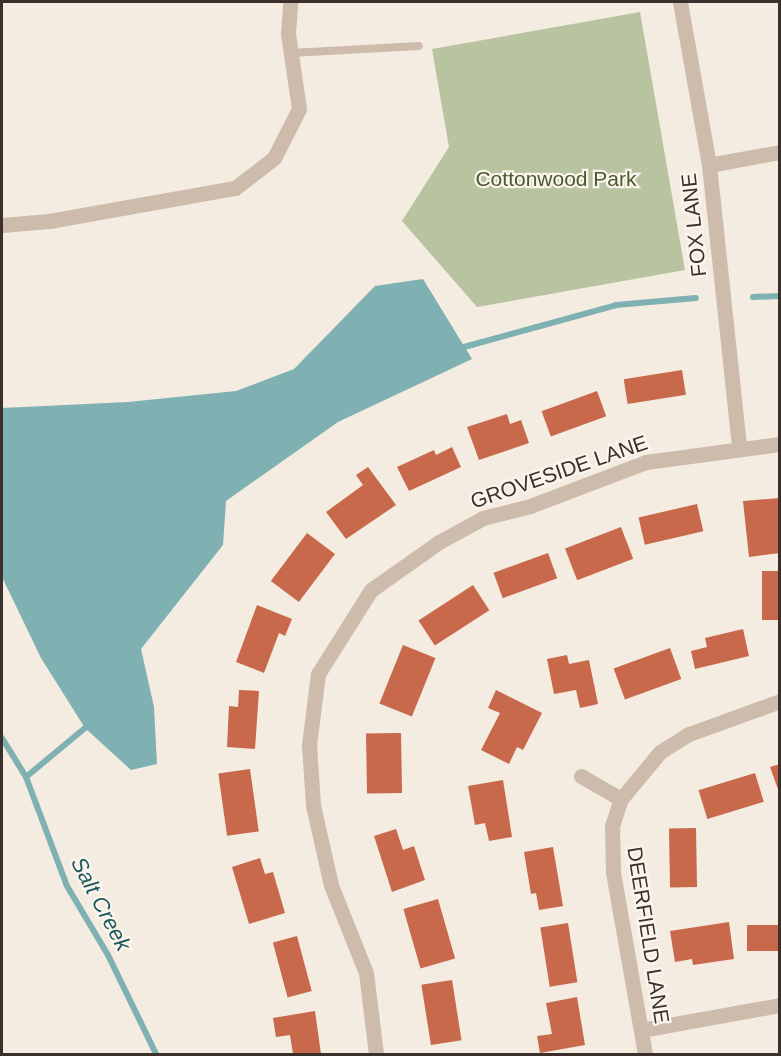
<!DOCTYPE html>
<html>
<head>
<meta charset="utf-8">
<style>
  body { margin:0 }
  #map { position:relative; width:781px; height:1056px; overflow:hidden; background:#f4ebe1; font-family:Helvetica,sans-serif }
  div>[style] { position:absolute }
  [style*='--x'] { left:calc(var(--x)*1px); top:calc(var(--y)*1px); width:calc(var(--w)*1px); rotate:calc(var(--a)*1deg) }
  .green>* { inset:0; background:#b8c4a0 }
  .water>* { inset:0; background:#7fb0b2 }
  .stream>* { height:6px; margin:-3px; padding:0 3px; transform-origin:3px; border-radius:3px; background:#7fb0b2 }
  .building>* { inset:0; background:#c8694b; transform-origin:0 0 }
  .lane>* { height:8px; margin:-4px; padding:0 4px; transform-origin:4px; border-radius:4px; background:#cdbbac }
  .street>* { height:15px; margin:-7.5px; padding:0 7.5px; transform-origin:7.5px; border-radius:7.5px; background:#cdbbac }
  span { translate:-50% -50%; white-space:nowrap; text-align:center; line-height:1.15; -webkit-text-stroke:4.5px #fbf5ee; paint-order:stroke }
  .park-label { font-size:21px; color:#4a5a2e }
  .street-label { font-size:21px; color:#3b302b }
  .water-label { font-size:22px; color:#1f5a5e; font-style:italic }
  .frame { position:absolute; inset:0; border:3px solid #3b302b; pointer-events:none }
</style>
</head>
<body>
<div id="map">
  <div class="green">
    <div style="clip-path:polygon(640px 12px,685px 270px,477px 307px,402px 221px,449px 147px,432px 49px)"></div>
  </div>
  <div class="water">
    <div style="clip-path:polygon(423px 279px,472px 359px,338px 422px,226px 501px,223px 545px,141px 649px,154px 707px,157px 764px,131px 770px,85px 728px,41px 658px,2px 577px,2px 408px,128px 402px,236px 391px,294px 369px,375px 286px)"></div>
  </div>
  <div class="stream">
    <div style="--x:753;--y:297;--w:27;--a:-2"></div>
    <div style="--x:464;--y:347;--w:158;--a:-15.4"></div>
    <div style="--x:616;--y:305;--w:80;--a:-5"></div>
    <div style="--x:2;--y:738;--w:46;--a:58.4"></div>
    <div style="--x:26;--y:777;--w:116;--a:69.4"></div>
    <div style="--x:67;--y:886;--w:80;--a:59.3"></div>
    <div style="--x:108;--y:955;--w:110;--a:64.1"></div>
    <div style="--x:26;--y:777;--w:77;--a:-39.7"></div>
  </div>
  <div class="building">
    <div style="left:682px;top:370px;width:25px;height:59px;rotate:81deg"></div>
    <div style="left:597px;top:391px;width:27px;height:59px;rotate:70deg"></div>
    <div style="clip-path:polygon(507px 414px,510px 424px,521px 420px,529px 443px,479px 460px,467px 427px)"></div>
    <div style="clip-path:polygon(452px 447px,461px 467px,409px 491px,397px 467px,434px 450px,436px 455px)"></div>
    <div style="clip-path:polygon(368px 467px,396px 505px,346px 539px,326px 512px,363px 485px,356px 475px)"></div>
    <div style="clip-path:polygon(780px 498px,780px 553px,749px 557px,743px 501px)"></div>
    <div style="left:697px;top:504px;width:28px;height:60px;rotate:77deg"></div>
    <div style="left:621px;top:527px;width:34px;height:60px;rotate:69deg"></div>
    <div style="left:307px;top:533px;width:35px;height:60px;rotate:37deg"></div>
    <div style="left:548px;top:553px;width:27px;height:58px;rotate:70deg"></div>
    <div style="left:780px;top:571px;width:49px;height:18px;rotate:90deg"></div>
    <div style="left:473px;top:585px;width:30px;height:65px;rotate:57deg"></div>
    <div style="clip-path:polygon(257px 605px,292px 619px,285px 636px,279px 633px,264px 673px,236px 662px)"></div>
    <div style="clip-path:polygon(743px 629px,749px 656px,695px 669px,691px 651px,707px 647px,705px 638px)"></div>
    <div style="left:403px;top:645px;width:35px;height:63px;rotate:22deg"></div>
    <div style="left:670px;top:648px;width:33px;height:60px;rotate:70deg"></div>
    <div style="clip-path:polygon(567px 655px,569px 664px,589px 660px,598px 704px,580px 708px,576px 690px,554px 694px,547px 659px)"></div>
    <div style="clip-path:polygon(239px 690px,259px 691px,255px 749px,227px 747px,229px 706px,238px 707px)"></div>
    <div style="clip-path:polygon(496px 690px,542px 713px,523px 750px,517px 747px,509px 764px,481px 750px,500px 713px,488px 708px)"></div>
    <div style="left:401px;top:733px;width:60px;height:35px;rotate:89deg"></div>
    <div style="clip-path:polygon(780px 764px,780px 792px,779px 792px,770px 767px)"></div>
    <div style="left:250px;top:769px;width:63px;height:32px;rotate:82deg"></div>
    <div style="left:755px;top:773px;width:30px;height:59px;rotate:73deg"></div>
    <div style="clip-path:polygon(503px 780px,512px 837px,489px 841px,485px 823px,475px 825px,468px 786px)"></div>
    <div style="left:696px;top:828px;width:59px;height:27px;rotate:89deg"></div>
    <div style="clip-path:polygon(396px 829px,403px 850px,414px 846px,425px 880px,392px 892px,374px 836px)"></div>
    <div style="clip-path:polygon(553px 847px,563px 906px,539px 910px,536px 893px,531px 894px,524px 852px)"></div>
    <div style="clip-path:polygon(260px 858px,265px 874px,273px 872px,285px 913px,249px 924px,232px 867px)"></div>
    <div style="left:438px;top:899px;width:62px;height:36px;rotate:74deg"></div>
    <div style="clip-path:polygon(729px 922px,734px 959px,693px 965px,692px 959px,675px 962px,670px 931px)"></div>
    <div style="left:568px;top:923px;width:60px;height:28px;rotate:81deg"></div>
    <div style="left:780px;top:925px;width:26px;height:33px;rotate:90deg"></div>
    <div style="left:297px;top:936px;width:57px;height:25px;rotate:75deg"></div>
    <div style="left:452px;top:980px;width:61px;height:31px;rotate:81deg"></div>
    <div style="clip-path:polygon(577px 997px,585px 1045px,540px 1053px,537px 1036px,552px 1034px,546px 1003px)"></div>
    <div style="clip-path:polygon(315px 1011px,321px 1054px,293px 1054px,290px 1035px,276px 1037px,273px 1018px)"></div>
  </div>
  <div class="lane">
    <div style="--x:291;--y:53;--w:128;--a:-3.1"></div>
  </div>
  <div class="street">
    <div style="--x:680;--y:2;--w:166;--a:79.9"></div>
    <div style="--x:709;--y:165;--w:283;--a:83.9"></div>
    <div style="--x:709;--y:165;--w:72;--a:-10.4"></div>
    <div style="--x:2;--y:225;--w:47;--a:-4.9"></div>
    <div style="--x:49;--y:221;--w:189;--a:-10.1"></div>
    <div style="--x:235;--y:188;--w:49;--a:-37.6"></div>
    <div style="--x:274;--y:158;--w:55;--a:-63"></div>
    <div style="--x:299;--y:109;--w:76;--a:-98.3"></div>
    <div style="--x:288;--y:34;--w:32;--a:-86"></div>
    <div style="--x:581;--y:776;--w:46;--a:29.9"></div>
    <div style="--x:641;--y:1030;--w:141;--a:-10.2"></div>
    <div style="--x:376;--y:1054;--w:82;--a:-97"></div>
    <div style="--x:366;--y:973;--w:95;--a:-111.7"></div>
    <div style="--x:331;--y:885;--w:82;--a:-102.7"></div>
    <div style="--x:313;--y:805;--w:60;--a:-93.8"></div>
    <div style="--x:309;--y:745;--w:72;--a:-82.8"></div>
    <div style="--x:318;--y:674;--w:99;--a:-57.8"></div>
    <div style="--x:371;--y:590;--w:83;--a:-35.2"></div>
    <div style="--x:439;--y:542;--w:50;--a:-28.6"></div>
    <div style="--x:483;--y:518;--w:49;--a:-14.3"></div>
    <div style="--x:530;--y:506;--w:124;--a:-20.8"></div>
    <div style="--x:646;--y:462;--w:135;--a:-7.7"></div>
    <div style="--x:645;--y:1054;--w:185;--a:-100"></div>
    <div style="--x:613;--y:872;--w:46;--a:-91.2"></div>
    <div style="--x:612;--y:826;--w:28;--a:-72"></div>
    <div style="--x:621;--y:799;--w:61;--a:-50.3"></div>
    <div style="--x:660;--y:752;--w:34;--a:-32"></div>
    <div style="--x:689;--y:734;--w:97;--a:-19.9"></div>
  </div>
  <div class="park-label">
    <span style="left:556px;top:179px">Cottonwood Park</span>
  </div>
  <div class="street-label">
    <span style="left:694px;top:225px;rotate:-96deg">FOX LANE</span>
    <span style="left:559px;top:472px;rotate:-19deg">GROVESIDE LANE</span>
    <span style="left:648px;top:935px;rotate:81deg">DEERFIELD LANE</span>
  </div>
  <div class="water-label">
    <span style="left:101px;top:904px;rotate:62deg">Salt Creek</span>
  </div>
  <div class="frame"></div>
</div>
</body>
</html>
